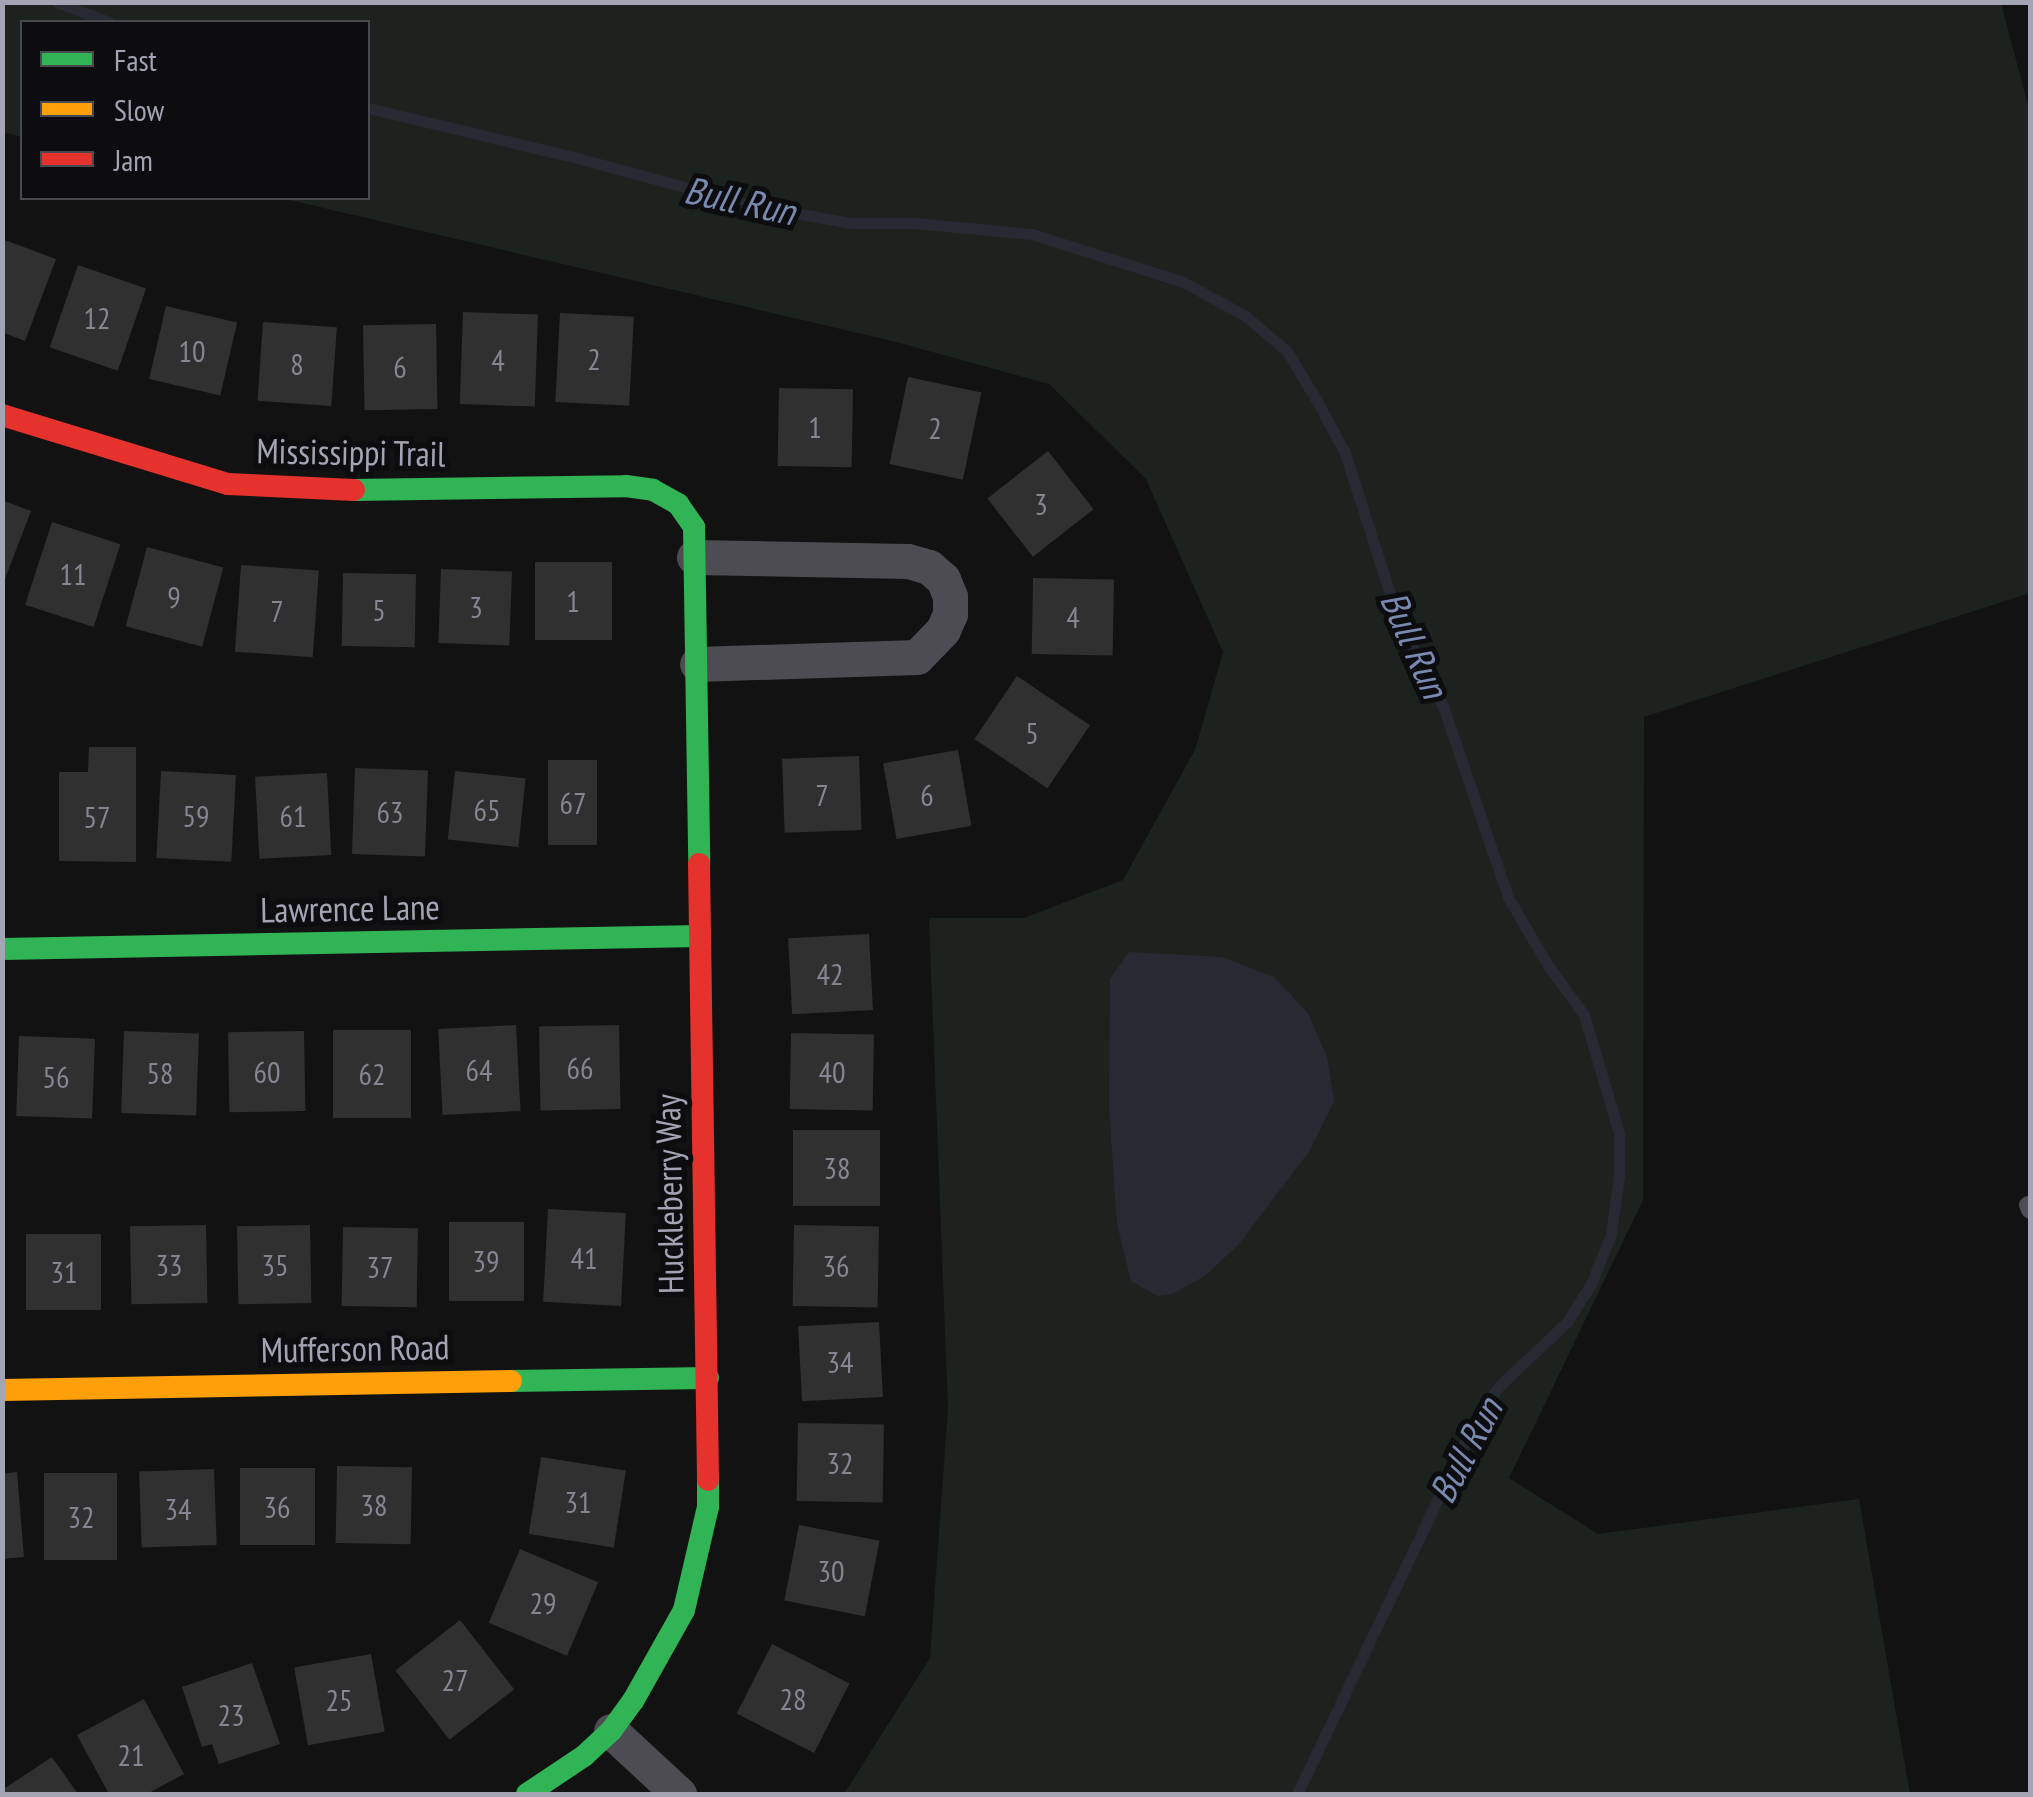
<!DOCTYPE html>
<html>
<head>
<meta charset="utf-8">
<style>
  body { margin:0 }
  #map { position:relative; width:2033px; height:1797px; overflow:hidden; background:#121212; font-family:"PT Sans Narrow",sans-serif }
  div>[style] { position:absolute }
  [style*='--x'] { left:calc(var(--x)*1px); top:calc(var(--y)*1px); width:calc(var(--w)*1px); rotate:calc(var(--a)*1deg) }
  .green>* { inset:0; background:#1c231e }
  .water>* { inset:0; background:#262b33 }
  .stream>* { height:11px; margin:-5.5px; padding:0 5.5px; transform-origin:5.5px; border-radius:5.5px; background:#262b33 }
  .building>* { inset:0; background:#303031; transform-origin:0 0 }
  .lane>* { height:18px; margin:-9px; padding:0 9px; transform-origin:9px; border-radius:9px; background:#4c4c52 }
  .street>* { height:35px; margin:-17.5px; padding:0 17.5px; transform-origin:17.5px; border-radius:17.5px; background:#4c4c52 }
  .fast>* { height:22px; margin:-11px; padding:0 11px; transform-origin:11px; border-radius:11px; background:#30b455 }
  .slow>* { height:22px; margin:-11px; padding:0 11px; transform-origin:11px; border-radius:11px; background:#ff9f0a }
  .jam>* { height:22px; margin:-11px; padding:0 11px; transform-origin:11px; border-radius:11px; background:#e5322d }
  span { translate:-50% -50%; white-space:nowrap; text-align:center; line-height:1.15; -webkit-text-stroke:10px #0d0c0e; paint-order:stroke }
  .number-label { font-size:30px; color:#868793 }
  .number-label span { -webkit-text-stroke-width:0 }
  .street-label { font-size:35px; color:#a3a4b4 }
  .water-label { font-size:38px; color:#798ab0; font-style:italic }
  .frame { position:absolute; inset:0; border:5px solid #a3a4b4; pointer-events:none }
  .legend { position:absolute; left:20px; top:20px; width:350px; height:180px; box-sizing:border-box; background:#0d0c0e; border:2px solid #494950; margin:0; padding:12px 18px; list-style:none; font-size:30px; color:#a3a4b4 }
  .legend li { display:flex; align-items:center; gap:20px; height:50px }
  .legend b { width:50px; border:2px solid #494950 }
</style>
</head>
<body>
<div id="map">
  <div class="green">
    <div style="clip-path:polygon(3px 3px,2001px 3px,2030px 113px,2030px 593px,1644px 717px,1643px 1200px,1509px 1478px,1598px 1534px,1859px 1499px,1910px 1794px,844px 1794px,930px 1658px,948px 1408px,929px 918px,1024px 918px,1123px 880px,1195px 750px,1223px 652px,1146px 479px,1049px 384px,896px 342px,281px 198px,368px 198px,368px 22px,22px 22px,22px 137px,3px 132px)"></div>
  </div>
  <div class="water">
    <div style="clip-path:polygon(1129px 952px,1222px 957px,1274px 977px,1308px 1013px,1327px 1057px,1334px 1101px,1310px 1150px,1239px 1244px,1205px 1276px,1172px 1294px,1158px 1296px,1131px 1281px,1117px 1224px,1109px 1107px,1110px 979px)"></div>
  </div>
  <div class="stream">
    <div style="--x:57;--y:2;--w:56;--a:21"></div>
    <div style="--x:368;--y:108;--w:204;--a:13.4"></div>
    <div style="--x:566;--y:155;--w:192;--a:15.1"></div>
    <div style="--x:751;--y:205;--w:102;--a:10.2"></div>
    <div style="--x:851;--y:223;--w:64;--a:0"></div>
    <div style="--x:915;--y:223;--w:118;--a:5.4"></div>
    <div style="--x:1032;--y:234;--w:158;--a:17.6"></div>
    <div style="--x:1183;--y:282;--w:69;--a:28.4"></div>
    <div style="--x:1244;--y:315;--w:56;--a:39.9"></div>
    <div style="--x:1287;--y:351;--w:61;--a:59.2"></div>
    <div style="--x:1318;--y:403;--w:57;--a:61.6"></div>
    <div style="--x:1345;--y:453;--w:177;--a:72.3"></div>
    <div style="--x:1399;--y:622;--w:95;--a:62.4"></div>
    <div style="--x:1443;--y:706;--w:202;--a:71.2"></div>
    <div style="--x:1508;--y:897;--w:78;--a:59.8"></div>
    <div style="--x:1547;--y:964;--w:63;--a:54"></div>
    <div style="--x:1584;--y:1015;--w:123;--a:73.5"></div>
    <div style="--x:1619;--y:1133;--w:43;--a:90"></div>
    <div style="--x:1619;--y:1176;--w:59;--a:97.9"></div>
    <div style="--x:1611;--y:1234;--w:54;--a:111.8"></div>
    <div style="--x:1591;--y:1284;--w:45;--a:122.3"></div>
    <div style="--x:1567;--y:1322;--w:95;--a:136.7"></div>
    <div style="--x:1498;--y:1387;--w:43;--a:123.7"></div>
    <div style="--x:1474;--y:1423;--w:411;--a:115.5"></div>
  </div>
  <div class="building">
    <div style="clip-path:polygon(2px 239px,56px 259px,25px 341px,2px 332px)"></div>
    <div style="left:78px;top:265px;width:72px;height:87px;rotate:19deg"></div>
    <div style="left:166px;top:306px;width:73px;height:75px;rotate:13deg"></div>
    <div style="left:463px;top:312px;width:75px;height:92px;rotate:2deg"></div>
    <div style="left:560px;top:313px;width:74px;height:89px;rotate:3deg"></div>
    <div style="left:263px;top:322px;width:74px;height:79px;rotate:4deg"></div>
    <div style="left:436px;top:324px;width:85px;height:73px;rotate:89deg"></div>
    <div style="left:908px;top:377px;width:75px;height:89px;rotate:12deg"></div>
    <div style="left:779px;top:388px;width:74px;height:78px;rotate:1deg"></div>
    <div style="left:1048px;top:451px;width:74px;height:77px;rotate:52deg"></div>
    <div style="clip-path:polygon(2px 500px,31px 511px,3px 584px,2px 584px)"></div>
    <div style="left:52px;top:522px;width:72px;height:87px;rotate:18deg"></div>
    <div style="left:147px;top:547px;width:79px;height:82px;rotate:15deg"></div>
    <div style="left:535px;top:562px;width:77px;height:78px"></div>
    <div style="left:241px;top:565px;width:78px;height:87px;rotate:4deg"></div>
    <div style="left:441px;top:569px;width:71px;height:74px;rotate:2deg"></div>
    <div style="left:343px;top:573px;width:73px;height:73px;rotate:1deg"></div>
    <div style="left:1033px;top:578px;width:81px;height:76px;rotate:1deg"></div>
    <div style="left:1017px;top:676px;width:88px;height:76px;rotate:34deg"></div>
    <div style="clip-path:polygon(89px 747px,136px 747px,136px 862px,59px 861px,59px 772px,88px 772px)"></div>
    <div style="left:958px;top:750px;width:77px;height:76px;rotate:80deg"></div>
    <div style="left:859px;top:756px;width:74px;height:77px;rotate:88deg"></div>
    <div style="left:597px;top:760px;width:85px;height:49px;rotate:90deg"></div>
    <div style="left:355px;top:768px;width:73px;height:86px;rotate:2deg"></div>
    <div style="left:161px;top:771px;width:75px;height:87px;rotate:3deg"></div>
    <div style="left:455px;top:771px;width:71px;height:69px;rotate:6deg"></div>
    <div style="left:327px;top:773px;width:82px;height:72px;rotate:87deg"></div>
    <div style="left:869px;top:934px;width:76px;height:81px;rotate:87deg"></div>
    <div style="left:516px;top:1025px;width:86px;height:78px;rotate:87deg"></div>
    <div style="left:619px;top:1025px;width:84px;height:80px;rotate:89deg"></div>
    <div style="left:411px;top:1030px;width:88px;height:78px;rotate:90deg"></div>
    <div style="left:124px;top:1031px;width:75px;height:82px;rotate:2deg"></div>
    <div style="left:304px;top:1031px;width:80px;height:76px;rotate:89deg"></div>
    <div style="left:791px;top:1033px;width:83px;height:76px;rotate:1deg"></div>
    <div style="left:19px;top:1036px;width:76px;height:80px;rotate:2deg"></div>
    <div style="left:793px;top:1130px;width:87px;height:76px"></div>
    <div style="left:548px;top:1209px;width:78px;height:93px;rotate:3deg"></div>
    <div style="left:449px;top:1222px;width:75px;height:79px"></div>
    <div style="left:206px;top:1225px;width:78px;height:76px;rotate:89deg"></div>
    <div style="left:310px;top:1225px;width:78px;height:73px;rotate:89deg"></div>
    <div style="left:794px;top:1225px;width:85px;height:81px;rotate:1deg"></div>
    <div style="left:343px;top:1227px;width:75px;height:79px;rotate:1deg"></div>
    <div style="left:26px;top:1234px;width:75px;height:76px"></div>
    <div style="left:879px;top:1322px;width:75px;height:81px;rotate:87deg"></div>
    <div style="left:798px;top:1423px;width:86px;height:78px;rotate:1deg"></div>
    <div style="left:541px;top:1457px;width:86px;height:78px;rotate:9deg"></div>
    <div style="left:337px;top:1466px;width:75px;height:77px;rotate:1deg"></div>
    <div style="left:240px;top:1468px;width:75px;height:77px"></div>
    <div style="left:214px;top:1469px;width:76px;height:75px;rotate:88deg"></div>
    <div style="clip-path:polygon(17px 1472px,24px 1557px,2px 1559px,2px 1474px)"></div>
    <div style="left:44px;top:1473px;width:73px;height:87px"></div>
    <div style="left:799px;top:1525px;width:82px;height:77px;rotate:11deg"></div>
    <div style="left:520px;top:1549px;width:85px;height:80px;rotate:23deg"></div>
    <div style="left:460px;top:1620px;width:88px;height:82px;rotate:52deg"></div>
    <div style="left:772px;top:1644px;width:87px;height:78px;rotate:27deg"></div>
    <div style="left:371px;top:1654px;width:79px;height:78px;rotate:80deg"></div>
    <div style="clip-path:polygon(252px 1663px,280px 1744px,219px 1764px,212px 1744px,202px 1747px,182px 1687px)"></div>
    <div style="clip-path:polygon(144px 1699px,184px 1774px,147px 1794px,109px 1794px,77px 1735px)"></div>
    <div style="clip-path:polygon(52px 1757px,78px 1794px,2px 1794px,2px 1790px)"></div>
  </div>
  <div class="lane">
    <div style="--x:2028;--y:1205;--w:5;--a:68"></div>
  </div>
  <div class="street">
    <div style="--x:694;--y:557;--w:214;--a:1.1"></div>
    <div style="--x:908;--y:561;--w:22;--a:16"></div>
    <div style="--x:929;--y:567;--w:18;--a:41"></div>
    <div style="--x:943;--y:579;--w:18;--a:68"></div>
    <div style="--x:950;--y:596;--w:18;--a:90"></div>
    <div style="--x:950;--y:614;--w:17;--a:114"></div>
    <div style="--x:943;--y:630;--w:37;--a:134"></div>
    <div style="--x:917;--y:657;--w:220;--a:178.2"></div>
    <div style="--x:611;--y:1731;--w:93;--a:42.8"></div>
  </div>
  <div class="fast">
    <div style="--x:354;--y:490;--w:272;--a:-0.8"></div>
    <div style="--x:626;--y:486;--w:27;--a:8"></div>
    <div style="--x:653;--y:490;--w:29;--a:29"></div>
    <div style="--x:678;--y:504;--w:28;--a:55"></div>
    <div style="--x:694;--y:527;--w:337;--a:89.1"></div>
    <div style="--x:2;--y:949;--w:698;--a:-1.07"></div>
    <div style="--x:511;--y:1381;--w:197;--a:-0.9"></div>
    <div style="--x:527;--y:1794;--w:69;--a:-33.7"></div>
    <div style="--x:584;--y:1756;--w:37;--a:-43"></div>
    <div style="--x:611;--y:1731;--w:37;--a:-54"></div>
    <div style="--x:633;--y:1701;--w:104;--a:-60.7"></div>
    <div style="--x:684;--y:1610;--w:106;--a:-76.9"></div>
    <div style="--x:708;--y:1507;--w:27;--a:-90"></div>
  </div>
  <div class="slow">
    <div style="--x:2;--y:1390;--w:509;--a:-1.01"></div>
  </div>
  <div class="jam">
    <div style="--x:2;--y:415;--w:236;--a:17"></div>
    <div style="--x:228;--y:484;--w:126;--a:2.7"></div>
    <div style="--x:699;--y:864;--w:616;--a:89.16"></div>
  </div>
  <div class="number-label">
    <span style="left:97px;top:318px">12</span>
    <span style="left:192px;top:351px">10</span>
    <span style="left:594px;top:359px">2</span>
    <span style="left:498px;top:360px">4</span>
    <span style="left:297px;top:364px">8</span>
    <span style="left:400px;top:367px">6</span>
    <span style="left:815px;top:427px">1</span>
    <span style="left:935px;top:428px">2</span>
    <span style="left:1041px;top:504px">3</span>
    <span style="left:73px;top:574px">11</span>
    <span style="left:174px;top:597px">9</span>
    <span style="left:573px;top:601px">1</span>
    <span style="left:476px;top:607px">3</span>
    <span style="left:379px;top:610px">5</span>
    <span style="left:277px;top:611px">7</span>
    <span style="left:1073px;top:617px">4</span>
    <span style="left:1032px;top:733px">5</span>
    <span style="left:822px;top:795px">7</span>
    <span style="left:927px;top:795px">6</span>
    <span style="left:573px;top:803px">67</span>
    <span style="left:487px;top:810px">65</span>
    <span style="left:390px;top:812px">63</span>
    <span style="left:196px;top:816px">59</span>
    <span style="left:293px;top:816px">61</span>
    <span style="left:97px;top:817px">57</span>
    <span style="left:830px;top:974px">42</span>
    <span style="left:580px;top:1068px">66</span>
    <span style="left:479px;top:1070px">64</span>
    <span style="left:267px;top:1072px">60</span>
    <span style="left:832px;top:1072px">40</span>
    <span style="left:160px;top:1073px">58</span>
    <span style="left:372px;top:1074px">62</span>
    <span style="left:56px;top:1077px">56</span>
    <span style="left:837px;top:1168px">38</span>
    <span style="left:584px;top:1258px">41</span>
    <span style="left:486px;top:1261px">39</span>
    <span style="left:169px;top:1265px">33</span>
    <span style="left:275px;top:1265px">35</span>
    <span style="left:836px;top:1266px">36</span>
    <span style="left:380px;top:1267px">37</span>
    <span style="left:64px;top:1272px">31</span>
    <span style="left:840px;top:1362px">34</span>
    <span style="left:840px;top:1463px">32</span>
    <span style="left:578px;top:1502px">31</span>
    <span style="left:374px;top:1505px">38</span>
    <span style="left:277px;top:1507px">36</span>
    <span style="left:178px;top:1509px">34</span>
    <span style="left:81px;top:1517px">32</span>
    <span style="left:831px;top:1571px">30</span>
    <span style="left:543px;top:1603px">29</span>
    <span style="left:455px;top:1680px">27</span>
    <span style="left:793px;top:1699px">28</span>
    <span style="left:339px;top:1700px">25</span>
    <span style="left:231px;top:1715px">23</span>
    <span style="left:131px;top:1755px">21</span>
  </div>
  <div class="street-label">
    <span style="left:351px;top:452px;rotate:1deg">Mississippi Trail</span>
    <span style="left:350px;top:908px;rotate:-1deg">Lawrence Lane</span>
    <span style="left:669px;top:1194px;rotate:-91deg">Huckleberry Way</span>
    <span style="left:355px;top:1348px;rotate:-1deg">Mufferson Road</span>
  </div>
  <div class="water-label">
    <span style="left:740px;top:200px;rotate:12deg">Bull Run</span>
    <span style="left:1415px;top:644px;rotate:66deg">Bull Run</span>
    <span style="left:1465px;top:1450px;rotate:-62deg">Bull Run</span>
  </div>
  <div class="frame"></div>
  <ul class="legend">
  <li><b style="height:12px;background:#30b455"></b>Fast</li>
  <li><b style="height:12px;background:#ff9f0a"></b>Slow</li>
  <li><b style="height:12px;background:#e5322d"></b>Jam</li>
  </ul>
</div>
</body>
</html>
